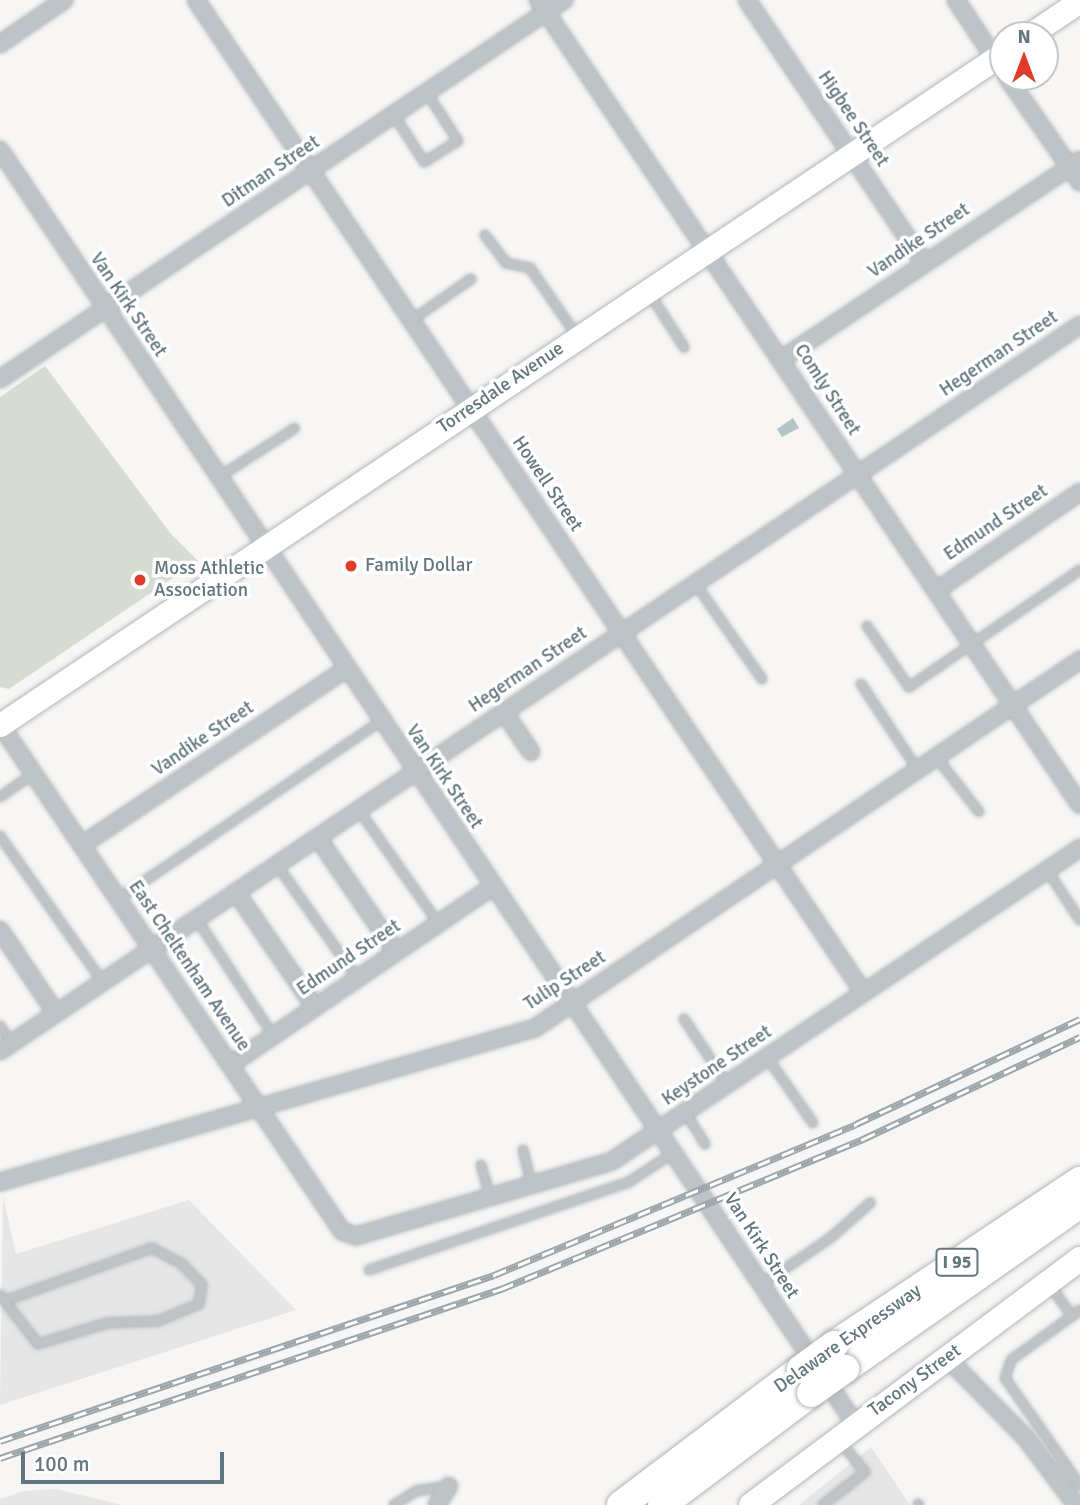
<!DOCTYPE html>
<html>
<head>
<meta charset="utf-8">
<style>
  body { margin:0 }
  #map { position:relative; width:1080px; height:1505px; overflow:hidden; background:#f7f6f4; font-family:Signika,sans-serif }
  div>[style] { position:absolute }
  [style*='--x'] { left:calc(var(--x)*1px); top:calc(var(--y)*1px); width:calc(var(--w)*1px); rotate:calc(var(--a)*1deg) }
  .built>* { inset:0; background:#e5e6e5 }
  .green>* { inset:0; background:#d7dcd3 }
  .water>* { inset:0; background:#b5c4c6 }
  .roads { filter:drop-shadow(0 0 2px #b0b7ba) drop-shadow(0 0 2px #b0b7ba) }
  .lane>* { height:8px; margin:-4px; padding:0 4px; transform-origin:4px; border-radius:4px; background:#bdc3c6 }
  .street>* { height:16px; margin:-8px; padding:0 8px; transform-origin:8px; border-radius:8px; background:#bdc3c6 }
  .secondary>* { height:23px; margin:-11.5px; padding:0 11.5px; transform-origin:11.5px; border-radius:11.5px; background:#fff }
  .primary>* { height:24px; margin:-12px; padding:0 12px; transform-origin:12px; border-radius:12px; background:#fff }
  .highway>* { height:28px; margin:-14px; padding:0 14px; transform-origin:14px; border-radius:14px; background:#fff }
  .rail>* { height:7px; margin-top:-3.5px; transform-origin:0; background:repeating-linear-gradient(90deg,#fff 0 13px,#9da6aa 0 26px); box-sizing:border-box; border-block:2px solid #9da6aa }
  .bridges { filter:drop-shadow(0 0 2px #b1b6b9) drop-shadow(0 0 2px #b1b6b9) }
  .highway-bridge>* { height:28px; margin:-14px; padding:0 14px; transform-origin:14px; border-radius:14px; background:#fff }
  .dots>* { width:19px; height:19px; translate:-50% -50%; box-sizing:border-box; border:4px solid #fff; border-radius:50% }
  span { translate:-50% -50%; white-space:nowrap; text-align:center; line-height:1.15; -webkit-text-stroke:7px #fff; paint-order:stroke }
  .shield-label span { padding:2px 5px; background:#fff; border:2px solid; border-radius:5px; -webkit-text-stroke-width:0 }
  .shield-label { font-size:18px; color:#62767e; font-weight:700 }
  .street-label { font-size:19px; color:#62767e }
  .poi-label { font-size:19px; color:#62767e }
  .left { translate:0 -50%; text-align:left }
  .north { position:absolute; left:989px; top:21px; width:70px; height:70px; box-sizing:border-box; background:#fff; border:2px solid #c0c8cb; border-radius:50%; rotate:0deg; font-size:19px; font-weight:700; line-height:28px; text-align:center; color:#62767e }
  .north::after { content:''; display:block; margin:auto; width:24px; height:32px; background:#df3c2b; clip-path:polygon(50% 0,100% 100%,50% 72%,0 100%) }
  .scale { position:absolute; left:21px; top:1452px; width:203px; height:32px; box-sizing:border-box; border:4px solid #62767e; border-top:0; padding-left:9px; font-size:21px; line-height:24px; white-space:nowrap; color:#62767e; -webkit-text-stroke:5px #fff; paint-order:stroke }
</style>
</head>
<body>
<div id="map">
  <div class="built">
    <div style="clip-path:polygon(3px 1196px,16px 1254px,189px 1200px,296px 1310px,0 1405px)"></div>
    <div style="clip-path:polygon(871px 1447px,910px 1505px,799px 1505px)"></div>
    <div style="clip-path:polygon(56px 1489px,123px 1505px,0 1505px,0 1499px,24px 1491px)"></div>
  </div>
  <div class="green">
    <div style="clip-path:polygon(45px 366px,171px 534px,198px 561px,9px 689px,0 687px,0 397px)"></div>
  </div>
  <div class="water">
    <div style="clip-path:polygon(793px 418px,799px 428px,782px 437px,777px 429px)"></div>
  </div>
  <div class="roads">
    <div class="lane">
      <div style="--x:394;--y:115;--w:56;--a:57.4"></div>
      <div style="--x:424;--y:162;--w:40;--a:-32"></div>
      <div style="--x:458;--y:141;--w:57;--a:-122.9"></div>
      <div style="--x:485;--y:235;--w:35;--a:53"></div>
      <div style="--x:506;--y:263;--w:25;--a:12"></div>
      <div style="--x:530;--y:268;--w:83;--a:55.3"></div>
      <div style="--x:648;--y:291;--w:67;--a:57.3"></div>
      <div style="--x:412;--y:320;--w:72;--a:-34.8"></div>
      <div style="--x:219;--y:477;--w:90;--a:-32.8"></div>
      <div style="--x:695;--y:583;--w:117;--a:55.1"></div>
      <div style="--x:867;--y:626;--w:74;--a:55.5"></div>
      <div style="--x:909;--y:687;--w:207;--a:-34.4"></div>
      <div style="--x:861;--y:684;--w:103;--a:56.5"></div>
      <div style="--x:937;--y:758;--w:68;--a:52.1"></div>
      <div style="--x:0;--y:797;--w:40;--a:-34.9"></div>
      <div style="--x:359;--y:810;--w:138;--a:55"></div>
      <div style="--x:0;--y:836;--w:177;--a:54.9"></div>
      <div style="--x:277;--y:865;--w:138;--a:54.7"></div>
      <div style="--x:1047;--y:870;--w:60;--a:56.6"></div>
      <div style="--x:118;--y:899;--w:318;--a:-34.1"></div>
      <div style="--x:196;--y:918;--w:140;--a:56.7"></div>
      <div style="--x:684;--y:1019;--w:78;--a:56.5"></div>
      <div style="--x:0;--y:1026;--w:20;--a:57"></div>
      <div style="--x:767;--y:1057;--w:80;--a:55.1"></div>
      <div style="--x:685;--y:1112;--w:38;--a:58"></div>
      <div style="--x:523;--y:1150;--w:36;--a:76"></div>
      <div style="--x:481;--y:1165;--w:33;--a:74"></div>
      <div style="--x:369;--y:1270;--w:274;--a:-18.7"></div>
      <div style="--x:629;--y:1182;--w:53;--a:-33.4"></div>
      <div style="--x:761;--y:1285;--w:82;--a:-34.1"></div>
      <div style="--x:829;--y:1239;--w:55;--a:-41.3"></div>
      <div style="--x:1050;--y:1285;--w:38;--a:55"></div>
      <div style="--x:1072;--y:1316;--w:10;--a:-37"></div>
      <div style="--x:0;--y:1295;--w:62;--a:52.2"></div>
      <div style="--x:38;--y:1344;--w:72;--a:-16.9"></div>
      <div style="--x:107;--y:1323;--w:51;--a:-2.2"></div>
      <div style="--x:158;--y:1321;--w:44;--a:-22.5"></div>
      <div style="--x:199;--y:1304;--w:19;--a:-81"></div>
      <div style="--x:202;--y:1285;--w:29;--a:-134"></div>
      <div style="--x:182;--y:1264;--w:34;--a:-152"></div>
      <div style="--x:152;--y:1248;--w:156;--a:160.2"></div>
      <div style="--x:1072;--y:1316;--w:75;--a:144.2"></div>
      <div style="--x:1011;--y:1360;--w:19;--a:108"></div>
      <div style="--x:1005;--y:1378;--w:131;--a:55"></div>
      <div style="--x:918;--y:1504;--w:1;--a:45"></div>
      <div style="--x:394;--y:1505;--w:26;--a:-32"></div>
      <div style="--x:416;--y:1491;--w:30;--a:-9"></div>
      <div style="--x:823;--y:1505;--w:53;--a:-38.2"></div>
      <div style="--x:865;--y:1472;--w:38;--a:-129"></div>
    </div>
    <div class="street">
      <div style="--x:196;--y:0;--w:1195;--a:56.08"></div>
      <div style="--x:538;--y:0;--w:970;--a:56.05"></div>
      <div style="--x:747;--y:0;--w:316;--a:56"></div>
      <div style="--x:956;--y:0;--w:78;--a:56.5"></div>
      <div style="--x:0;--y:44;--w:78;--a:-34.5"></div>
      <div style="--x:1007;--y:77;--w:128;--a:55.2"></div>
      <div style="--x:0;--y:150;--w:1534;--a:56.13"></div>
      <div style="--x:782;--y:359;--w:358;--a:-33.7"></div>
      <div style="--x:0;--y:379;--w:680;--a:-33.9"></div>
      <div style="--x:937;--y:590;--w:173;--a:-34.4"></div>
      <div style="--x:504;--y:712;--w:48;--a:56"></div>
      <div style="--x:0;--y:724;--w:612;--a:56"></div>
      <div style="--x:342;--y:1231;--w:15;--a:20"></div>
      <div style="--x:356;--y:1236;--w:267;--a:-16.3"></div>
      <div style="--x:612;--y:1161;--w:563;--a:-33.77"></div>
      <div style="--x:318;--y:838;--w:138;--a:55.6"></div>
      <div style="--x:82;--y:845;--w:317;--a:-33.7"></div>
      <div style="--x:236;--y:892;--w:138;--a:55.6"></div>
      <div style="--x:0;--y:930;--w:99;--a:56.1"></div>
      <div style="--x:0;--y:1051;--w:1301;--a:-33.91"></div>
      <div style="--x:230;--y:1065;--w:317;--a:-34.2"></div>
      <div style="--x:0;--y:1182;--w:557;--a:-16.06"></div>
      <div style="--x:535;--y:1028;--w:658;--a:-34.03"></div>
      <div style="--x:947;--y:1358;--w:111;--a:45.4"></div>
      <div style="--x:1025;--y:1437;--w:85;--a:53.1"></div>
      <div style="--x:437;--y:1505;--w:22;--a:-58"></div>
    </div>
    <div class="secondary">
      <div style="--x:1029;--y:35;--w:61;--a:-33.7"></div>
      <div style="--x:0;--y:725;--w:1207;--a:-33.82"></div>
    </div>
    <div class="primary">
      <div style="--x:751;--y:1505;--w:411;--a:-36.8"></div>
    </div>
    <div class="highway">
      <div style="--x:834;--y:1345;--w:296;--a:-33.7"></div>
      <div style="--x:845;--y:1369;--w:287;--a:-35.1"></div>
      <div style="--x:621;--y:1505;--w:226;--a:-37.1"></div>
      <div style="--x:662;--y:1505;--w:186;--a:-36.9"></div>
    </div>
  </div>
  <div class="rail">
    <div style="--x:0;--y:1441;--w:521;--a:-18.57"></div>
    <div style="--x:494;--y:1275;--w:392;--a:-22.6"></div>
    <div style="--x:856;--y:1124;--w:247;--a:-25.1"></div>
    <div style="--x:0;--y:1458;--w:529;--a:-18.64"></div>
    <div style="--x:501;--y:1289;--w:392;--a:-22.5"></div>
    <div style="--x:863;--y:1139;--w:240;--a:-25.2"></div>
  </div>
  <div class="bridges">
    <div class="highway-bridge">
      <div style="--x:801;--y:1369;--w:41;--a:-36"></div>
      <div style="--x:811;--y:1393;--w:42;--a:-35.2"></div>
    </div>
  </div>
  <div class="dots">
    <div style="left:351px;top:566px;background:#df3c2b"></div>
    <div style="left:140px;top:580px;background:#df3c2b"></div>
  </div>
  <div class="shield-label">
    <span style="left:957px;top:1262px">I 95</span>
  </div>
  <div class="street-label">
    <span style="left:853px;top:119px;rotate:56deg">Higbee Street</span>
    <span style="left:271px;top:172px;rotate:-34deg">Ditman Street</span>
    <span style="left:919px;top:241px;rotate:-34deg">Vandike Street</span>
    <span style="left:128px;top:305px;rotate:56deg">Van Kirk Street</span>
    <span style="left:999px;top:354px;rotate:-34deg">Hegerman Street</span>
    <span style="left:501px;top:388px;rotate:-34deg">Torresdale Avenue</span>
    <span style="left:827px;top:390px;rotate:57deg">Comly Street</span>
    <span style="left:547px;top:484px;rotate:56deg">Howell Street</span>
    <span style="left:996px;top:523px;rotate:-34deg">Edmund Street</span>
    <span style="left:528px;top:670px;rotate:-34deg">Hegerman Street</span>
    <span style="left:203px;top:739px;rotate:-34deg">Vandike Street</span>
    <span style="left:444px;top:777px;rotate:56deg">Van Kirk Street</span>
    <span style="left:349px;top:958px;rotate:-34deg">Edmund Street</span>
    <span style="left:189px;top:966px;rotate:56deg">East Cheltenham Avenue</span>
    <span style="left:565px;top:981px;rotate:-33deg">Tulip Street</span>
    <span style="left:717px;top:1066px;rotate:-34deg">Keystone Street</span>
    <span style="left:761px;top:1246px;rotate:57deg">Van Kirk Street</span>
    <span style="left:848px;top:1339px;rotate:-35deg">Delaware Expressway</span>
    <span style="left:915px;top:1381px;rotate:-36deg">Tacony Street</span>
  </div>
  <div class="poi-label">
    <span class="left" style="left:365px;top:566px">Family Dollar</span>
    <span class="left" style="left:154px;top:580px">Moss Athletic<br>Association</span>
  </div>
  <div class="north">N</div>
  <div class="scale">100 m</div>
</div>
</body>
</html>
